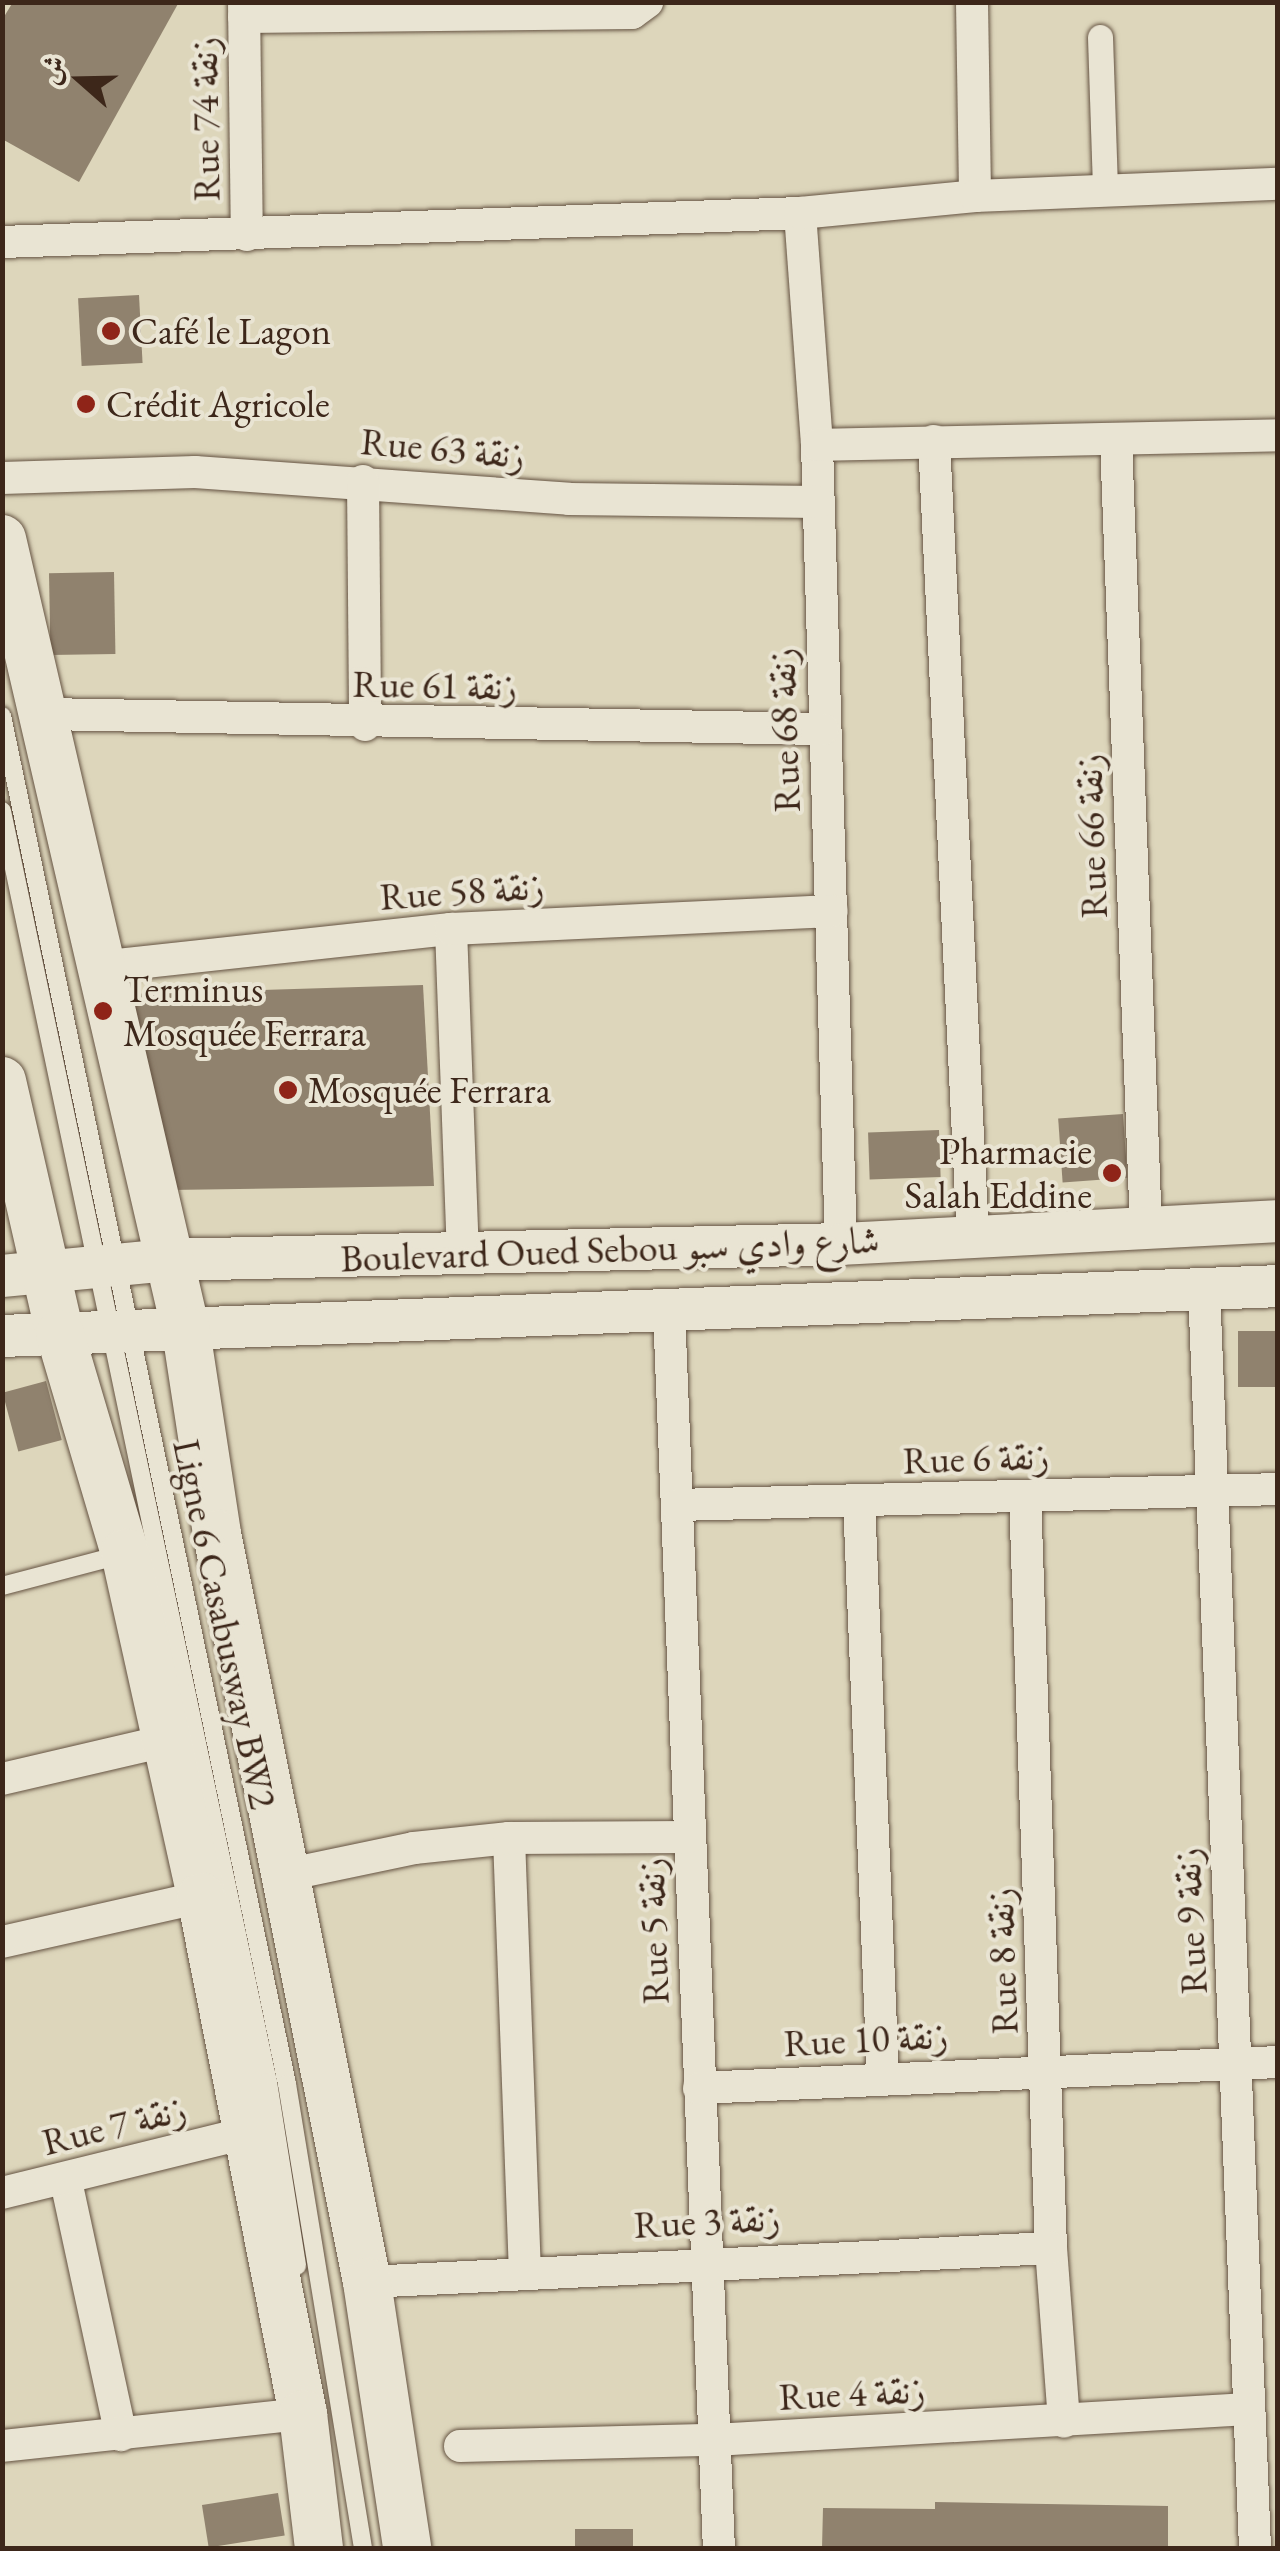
<!DOCTYPE html>
<html>
<head>
<meta charset="utf-8">
<style>
  body { margin:0 }
  #map { position:relative; width:1280px; height:2551px; overflow:hidden; background:#ddd6bb; font-family:"EB Garamond",Amiri,serif }
  div>[style] { position:absolute }
  [style*='--x'] { left:calc(var(--x)*1px); top:calc(var(--y)*1px); width:calc(var(--w)*1px); rotate:calc(var(--a)*1deg) }
  .building>* { inset:0; background:#90826e; transform-origin:0 0 }
  .roads { filter:drop-shadow(0 0 2px #655342) drop-shadow(0 0 2px #655342) }
  .service>* { height:18px; margin:-9px; padding:0 9px; transform-origin:9px; border-radius:9px; background:#e9e4d3 }
  .pedestrian>* { height:25px; margin:-12.5px; padding:0 12.5px; transform-origin:12.5px; border-radius:12.5px; background:#e9e4d3 }
  .minor>* { height:32px; margin:-16px; padding:0 16px; transform-origin:16px; border-radius:16px; background:#e9e4d3 }
  .tertiary>* { height:42px; margin:-21px; padding:0 21px; transform-origin:21px; border-radius:21px; background:#e9e4d3 }
  .secondary>* { height:48px; margin:-24px; padding:0 24px; transform-origin:24px; border-radius:24px; background:#e9e4d3 }
  .dots>* { width:28px; height:28px; translate:-50% -50%; box-sizing:border-box; border:5px solid #e9e4d3; border-radius:50% }
  span { translate:-50% -50%; white-space:nowrap; text-align:center; line-height:1.15; -webkit-text-stroke:8px #e9e4d3; paint-order:stroke }
  .street-label { font-size:38px; color:#3d271a }
  .poi-label { font-size:38px; color:#3d271a }
  .left { translate:0 -50%; text-align:left }
  .right { translate:-100% -50%; text-align:right }
  .frame { position:absolute; inset:0; border:5px solid #3d271a; pointer-events:none }
  .north { position:absolute; left:30px; top:30px; width:100px; height:100px; -webkit-text-stroke:8px #e9e4d3; paint-order:stroke; rotate:290deg; font-size:28px; font-weight:700; line-height:40px; text-align:center; color:#3d271a }
  .north::after { content:''; display:block; margin:auto; width:35px; height:45px; background:#3d271a; clip-path:polygon(50% 0,100% 100%,50% 72%,0 100%) }
</style>
</head>
<body>
<div id="map">
  <div class="building">
    <div style="clip-path:polygon(13px 2px,179px 2px,79px 182px,2px 139px,2px 20px)"></div>
    <div style="left:139px;top:295px;width:68px;height:61px;rotate:87deg"></div>
    <div style="left:114px;top:572px;width:82px;height:65px;rotate:89deg"></div>
    <div style="clip-path:polygon(423px 985px,434px 1186px,170px 1190px,127px 994px)"></div>
    <div style="left:1123px;top:1114px;width:64px;height:65px;rotate:86deg"></div>
    <div style="left:939px;top:1130px;width:47px;height:71px;rotate:88deg"></div>
    <div style="left:1278px;top:1331px;width:56px;height:40px;rotate:90deg"></div>
    <div style="left:46px;top:1381px;width:61px;height:45px;rotate:75deg"></div>
    <div style="left:278px;top:2493px;width:43px;height:77px;rotate:81deg"></div>
    <div style="clip-path:polygon(935px 2502px,1168px 2506px,1168px 2548px,822px 2548px,823px 2508px,935px 2509px)"></div>
    <div style="left:633px;top:2529px;width:19px;height:58px;rotate:90deg"></div>
  </div>
  <div class="roads">
    <div class="service">
      <div style="--x:2;--y:716;--w:1397;--a:78.23"></div>
      <div style="--x:287;--y:2084;--w:470;--a:80.7"></div>
      <div style="--x:2;--y:811;--w:1299;--a:78.18"></div>
      <div style="--x:268;--y:2082;--w:186;--a:81"></div>
      <div style="--x:2;--y:1586;--w:126;--a:-14.7"></div>
    </div>
    <div class="pedestrian">
      <div style="--x:1100;--y:37;--w:151;--a:88.1"></div>
    </div>
    <div class="minor">
      <div style="--x:244;--y:2;--w:233;--a:89.3"></div>
      <div style="--x:972;--y:2;--w:194;--a:89.1"></div>
      <div style="--x:244;--y:17;--w:388;--a:-0.6"></div>
      <div style="--x:632;--y:13;--w:19;--a:-36"></div>
      <div style="--x:800;--y:213;--w:233;--a:85.8"></div>
      <div style="--x:817;--y:445;--w:799;--a:88.28"></div>
      <div style="--x:2;--y:242;--w:799;--a:-2.08"></div>
      <div style="--x:800;--y:213;--w:176;--a:-5.5"></div>
      <div style="--x:975;--y:196;--w:303;--a:-2.3"></div>
      <div style="--x:934;--y:441;--w:797;--a:87.2"></div>
      <div style="--x:1116;--y:441;--w:788;--a:87.82"></div>
      <div style="--x:817;--y:445;--w:461;--a:-1.2"></div>
      <div style="--x:2;--y:478;--w:193;--a:-1.8"></div>
      <div style="--x:195;--y:472;--w:375;--a:4.1"></div>
      <div style="--x:569;--y:499;--w:249;--a:0.7"></div>
      <div style="--x:363;--y:481;--w:244;--a:89.5"></div>
      <div style="--x:46;--y:714;--w:777;--a:1.11"></div>
      <div style="--x:451;--y:929;--w:325;--a:87.9"></div>
      <div style="--x:99;--y:967;--w:354;--a:-6.2"></div>
      <div style="--x:451;--y:929;--w:381;--a:-2.7"></div>
      <div style="--x:1204;--y:1289;--w:1260;--a:87.68"></div>
      <div style="--x:669;--y:1311;--w:1238;--a:87.69"></div>
      <div style="--x:1025;--y:1496;--w:752;--a:88.02"></div>
      <div style="--x:1051;--y:2248;--w:174;--a:85.7"></div>
      <div style="--x:859;--y:1501;--w:576;--a:87.61"></div>
      <div style="--x:677;--y:1505;--w:601;--a:-1.52"></div>
      <div style="--x:2;--y:1779;--w:167;--a:-13.1"></div>
      <div style="--x:509;--y:1838;--w:432;--a:87.9"></div>
      <div style="--x:290;--y:1874;--w:127;--a:-11.8"></div>
      <div style="--x:414;--y:1848;--w:96;--a:-6"></div>
      <div style="--x:509;--y:1838;--w:180;--a:-0.3"></div>
      <div style="--x:2;--y:1942;--w:204;--a:-12.7"></div>
      <div style="--x:699;--y:2088;--w:580;--a:-2.57"></div>
      <div style="--x:66;--y:2181;--w:260;--a:77.8"></div>
      <div style="--x:2;--y:2193;--w:251;--a:-13.8"></div>
      <div style="--x:367;--y:2282;--w:685;--a:-2.85"></div>
      <div style="--x:2;--y:2446;--w:303;--a:-6.1"></div>
      <div style="--x:460;--y:2446;--w:254;--a:-1.4"></div>
      <div style="--x:714;--y:2440;--w:535;--a:-3.32"></div>
    </div>
    <div class="tertiary">
      <div style="--x:2;--y:1276;--w:167;--a:-5.5"></div>
      <div style="--x:168;--y:1260;--w:673;--a:-1.36"></div>
      <div style="--x:841;--y:1244;--w:438;--a:-3"></div>
      <div style="--x:2;--y:1336;--w:1277;--a:-2.24"></div>
    </div>
    <div class="secondary">
      <div style="--x:2;--y:539;--w:813;--a:76.92"></div>
      <div style="--x:186;--y:1331;--w:205;--a:81.3"></div>
      <div style="--x:217;--y:1534;--w:763;--a:78.66"></div>
      <div style="--x:367;--y:2282;--w:269;--a:81.4"></div>
      <div style="--x:2;--y:1081;--w:260;--a:77.1"></div>
      <div style="--x:60;--y:1334;--w:228;--a:73.5"></div>
      <div style="--x:125;--y:1553;--w:352;--a:77.5"></div>
      <div style="--x:201;--y:1897;--w:527;--a:78.84"></div>
      <div style="--x:303;--y:2414;--w:135;--a:83.2"></div>
    </div>
  </div>
  <div class="dots">
    <div style="left:111px;top:331px;background:#8f2418"></div>
    <div style="left:86px;top:404px;background:#8f2418"></div>
    <div style="left:103px;top:1011px;background:#8f2418"></div>
    <div style="left:288px;top:1090px;background:#8f2418"></div>
    <div style="left:1112px;top:1173px;background:#8f2418"></div>
  </div>
  <div class="street-label">
    <span style="left:205px;top:119px;rotate:-91deg">Rue 74 زنقة</span>
    <span style="left:443px;top:448px;rotate:5deg">Rue 63 زنقة</span>
    <span style="left:435px;top:685px;rotate:1deg">Rue 61 زنقة</span>
    <span style="left:784px;top:730px;rotate:-92deg">Rue 68 زنقة</span>
    <span style="left:1091px;top:836px;rotate:-92deg">Rue 66 زنقة</span>
    <span style="left:462px;top:891px;rotate:-4deg">Rue 58 زنقة</span>
    <span style="left:610px;top:1249px;rotate:-2deg">Boulevard Oued Sebou شارع وادي سبو</span>
    <span style="left:976px;top:1458px;rotate:-2deg">Rue 6 زنقة</span>
    <span style="left:225px;top:1624px;rotate:78deg">Ligne 6 Casabusway BW2</span>
    <span style="left:1190px;top:1921px;rotate:-93deg">Rue 9 زنقة</span>
    <span style="left:653px;top:1931px;rotate:-92deg">Rue 5 زنقة</span>
    <span style="left:1002px;top:1961px;rotate:-92deg">Rue 8 زنقة</span>
    <span style="left:866px;top:2039px;rotate:-3deg">Rue 10 زنقة</span>
    <span style="left:114px;top:2125px;rotate:-14deg">Rue 7 زنقة</span>
    <span style="left:707px;top:2221px;rotate:-3deg">Rue 3 زنقة</span>
    <span style="left:852px;top:2393px;rotate:-3deg">Rue 4 زنقة</span>
  </div>
  <div class="poi-label">
    <span class="left" style="left:131px;top:331px">Café le Lagon</span>
    <span class="left" style="left:106px;top:404px">Crédit Agricole</span>
    <span class="left" style="left:123px;top:1011px">Terminus<br>Mosquée Ferrara</span>
    <span class="left" style="left:308px;top:1090px">Mosquée Ferrara</span>
    <span class="right" style="left:1092px;top:1173px">Pharmacie<br>Salah Eddine</span>
  </div>
  <div class="frame"></div>
  <div class="north">ش</div>
</div>
</body>
</html>
